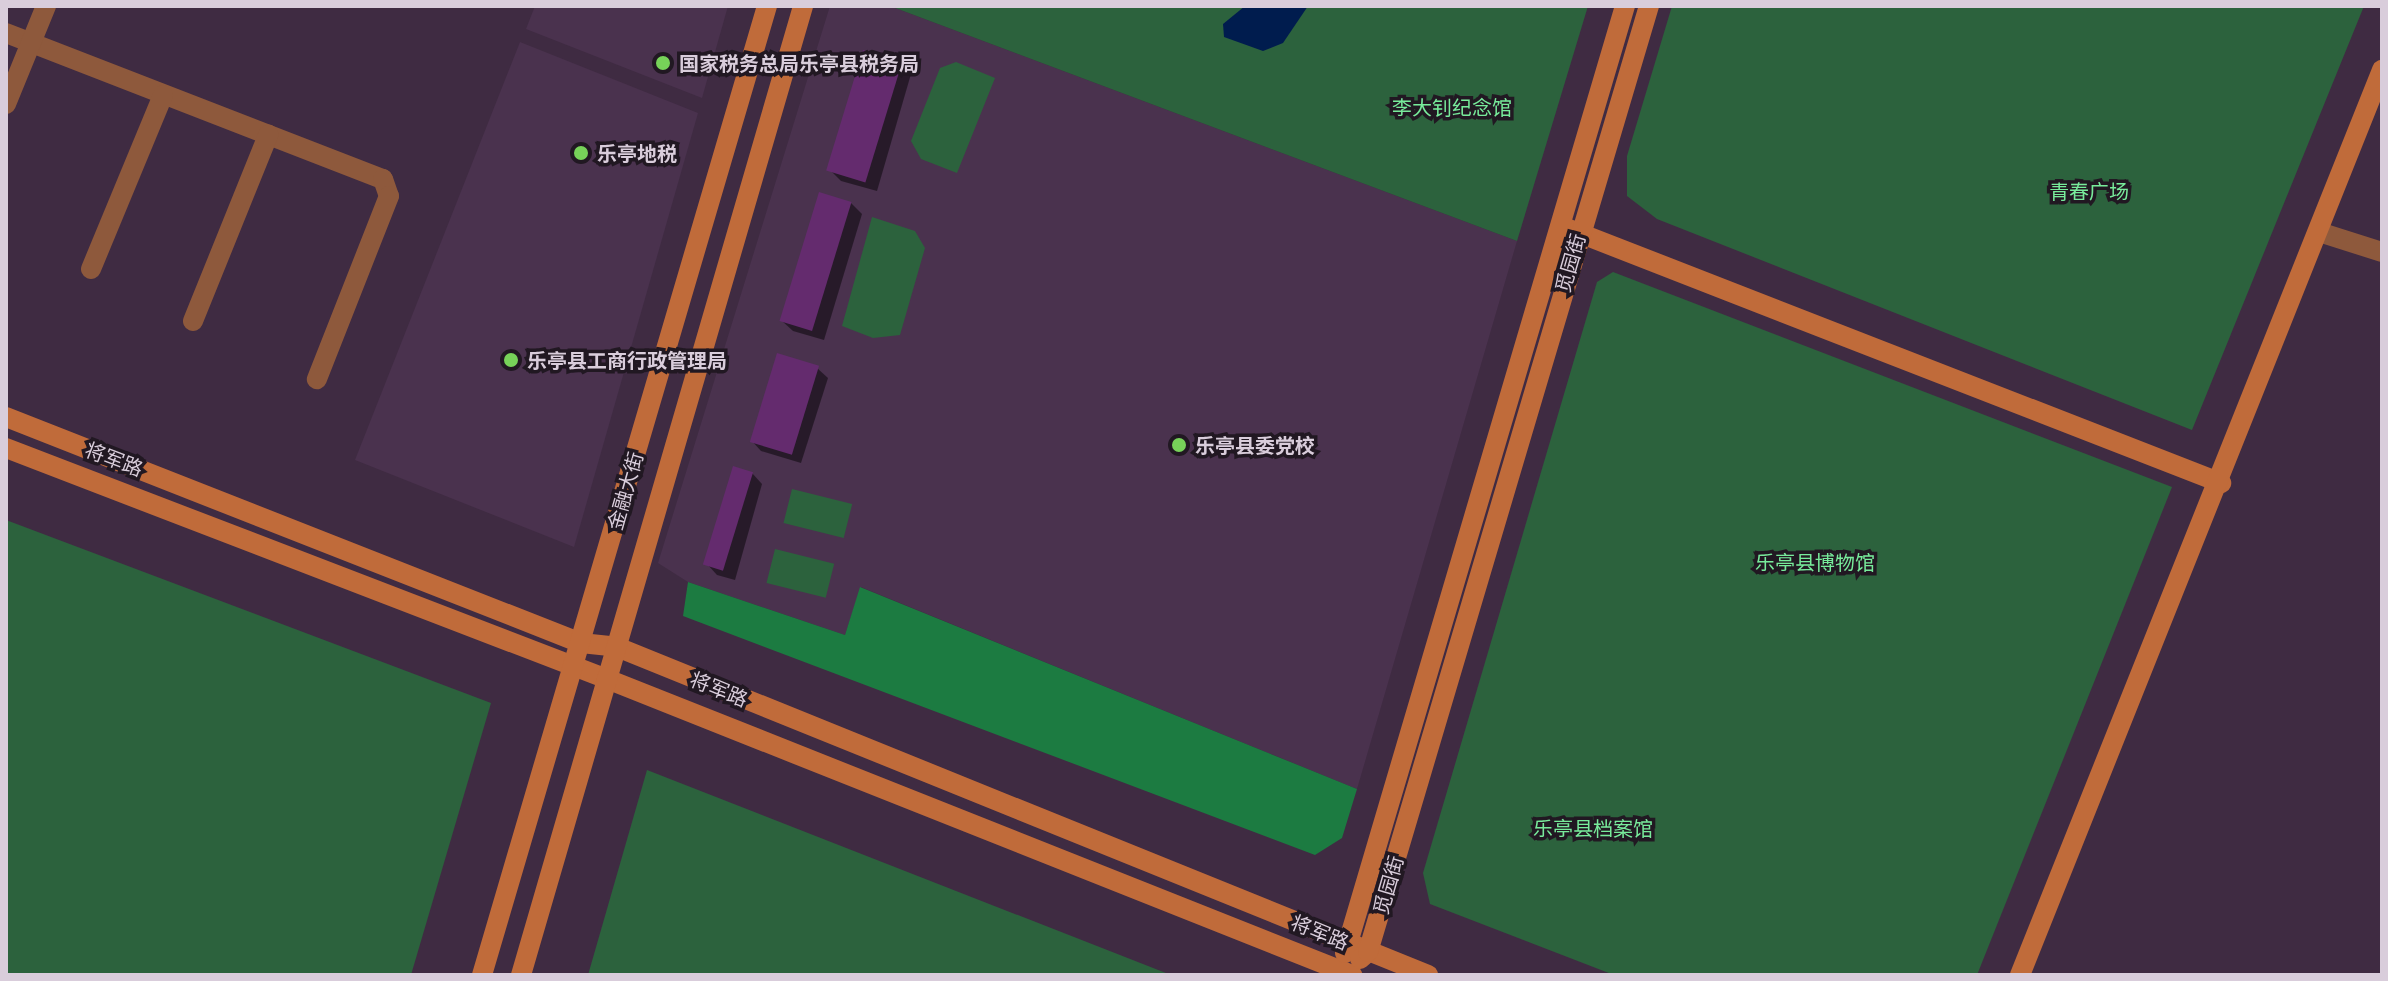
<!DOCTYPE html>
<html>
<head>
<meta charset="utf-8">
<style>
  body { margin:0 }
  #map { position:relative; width:2388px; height:981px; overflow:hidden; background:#3f2b42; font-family:Manrope,"Noto Sans SC",sans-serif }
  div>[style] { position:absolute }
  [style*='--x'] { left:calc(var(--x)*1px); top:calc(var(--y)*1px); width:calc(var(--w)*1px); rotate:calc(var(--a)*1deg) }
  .built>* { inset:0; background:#4a324e }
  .green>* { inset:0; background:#2c623d; transform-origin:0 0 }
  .forest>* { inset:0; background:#1c7b41 }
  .water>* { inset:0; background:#001c4e }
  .shadow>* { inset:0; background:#0007 }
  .building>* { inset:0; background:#642b6e; transform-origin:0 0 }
  .street>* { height:20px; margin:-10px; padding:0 10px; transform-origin:10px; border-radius:10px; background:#8e593c }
  .secondary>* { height:20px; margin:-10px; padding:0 10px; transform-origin:10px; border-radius:10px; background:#c06b3a }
  .dots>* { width:22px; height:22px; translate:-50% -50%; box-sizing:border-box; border:4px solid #211822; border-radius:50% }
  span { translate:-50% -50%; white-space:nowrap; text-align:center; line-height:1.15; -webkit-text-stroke:7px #211822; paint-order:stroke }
  .poi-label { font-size:20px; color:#d9cddb; font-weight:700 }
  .left { translate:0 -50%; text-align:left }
  .park-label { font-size:20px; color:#78eb9b }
  .street-label { font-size:20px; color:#d9cddb }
  .frame { position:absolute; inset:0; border:8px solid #d9cddb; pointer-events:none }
</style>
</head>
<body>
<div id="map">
  <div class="built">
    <div style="clip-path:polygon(535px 6px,728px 6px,702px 98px,526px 29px)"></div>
    <div style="clip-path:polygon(830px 6px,890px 6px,1517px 241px,1357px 789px,861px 587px,845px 635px,688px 582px,658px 563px)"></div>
    <div style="clip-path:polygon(520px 42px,698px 113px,574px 547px,355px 460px)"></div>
  </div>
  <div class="green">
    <div style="clip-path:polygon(890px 6px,1588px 6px,1517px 241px)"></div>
    <div style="clip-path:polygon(1672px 6px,2364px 6px,2192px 430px,1657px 219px,1627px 196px,1627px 156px)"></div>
    <div style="clip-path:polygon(956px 62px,995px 78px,957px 173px,921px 159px,911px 141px,940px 68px)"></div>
    <div style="clip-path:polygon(872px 217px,915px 231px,925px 248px,900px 335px,873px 338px,842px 326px)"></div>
    <div style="clip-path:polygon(1613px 272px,2172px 487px,1977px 975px,1614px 975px,1430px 904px,1423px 873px,1597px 282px)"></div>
    <div style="left:792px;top:489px;width:62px;height:35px;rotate:14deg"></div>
    <div style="clip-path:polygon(6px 520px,491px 703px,411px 975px,6px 975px)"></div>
    <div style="left:775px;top:549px;width:61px;height:35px;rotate:14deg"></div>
    <div style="clip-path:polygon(647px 770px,1171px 975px,588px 975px)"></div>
  </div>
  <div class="forest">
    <div style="clip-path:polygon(688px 582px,845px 635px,860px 587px,1357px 789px,1342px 838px,1315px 855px,683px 616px)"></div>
  </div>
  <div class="water">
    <div style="clip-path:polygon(1245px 6px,1308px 6px,1283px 43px,1263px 51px,1224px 37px,1223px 24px)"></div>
  </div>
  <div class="shadow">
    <div style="clip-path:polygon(901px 63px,911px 74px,877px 191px,841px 181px,830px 170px)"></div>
    <div style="clip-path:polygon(851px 203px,862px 214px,824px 340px,793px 331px,782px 321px)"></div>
    <div style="clip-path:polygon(817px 368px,828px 378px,801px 463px,761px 451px,751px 440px)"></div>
    <div style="clip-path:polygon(752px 473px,762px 484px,735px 580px,717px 575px,707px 564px)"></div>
  </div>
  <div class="building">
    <div style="left:863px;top:50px;width:41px;height:126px;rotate:17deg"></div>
    <div style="left:819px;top:192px;width:34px;height:135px;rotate:17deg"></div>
    <div style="left:777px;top:353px;width:44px;height:93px;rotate:17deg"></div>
    <div style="left:733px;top:466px;width:21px;height:103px;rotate:17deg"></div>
  </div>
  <div class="street">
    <div style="--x:6;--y:33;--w:404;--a:21.2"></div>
    <div style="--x:383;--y:179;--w:18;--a:71"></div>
    <div style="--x:389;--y:196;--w:197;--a:111.5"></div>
    <div style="--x:6;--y:104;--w:106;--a:-67.8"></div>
    <div style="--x:2319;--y:232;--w:66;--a:17.6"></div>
    <div style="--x:91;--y:269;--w:188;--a:-67.5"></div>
    <div style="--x:193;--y:321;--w:201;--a:-68"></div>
  </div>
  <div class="secondary">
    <div style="--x:1569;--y:229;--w:700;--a:21.28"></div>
    <div style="--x:6;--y:417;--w:618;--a:21.46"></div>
    <div style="--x:581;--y:643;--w:36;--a:6"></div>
    <div style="--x:617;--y:647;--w:875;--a:22.02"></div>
    <div style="--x:6;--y:448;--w:644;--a:21.02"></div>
    <div style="--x:607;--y:679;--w:802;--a:21.67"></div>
    <div style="--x:1345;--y:953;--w:988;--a:-73.53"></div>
    <div style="--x:1360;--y:959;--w:11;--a:-41"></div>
    <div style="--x:1368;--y:952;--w:987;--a:-73.46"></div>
    <div style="--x:482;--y:975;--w:1010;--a:-73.61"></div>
    <div style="--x:521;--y:975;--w:1009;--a:-73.77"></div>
    <div style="--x:2020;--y:975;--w:975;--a:-68.2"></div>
  </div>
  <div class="dots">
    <div style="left:663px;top:63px;background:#77d259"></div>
    <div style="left:581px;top:153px;background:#77d259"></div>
    <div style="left:511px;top:360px;background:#77d259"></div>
    <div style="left:1179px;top:445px;background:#77d259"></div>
  </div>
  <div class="poi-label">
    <span class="left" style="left:679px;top:63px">国家税务总局乐亭县税务局</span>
    <span class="left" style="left:597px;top:153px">乐亭地税</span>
    <span class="left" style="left:527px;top:360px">乐亭县工商行政管理局</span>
    <span class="left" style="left:1195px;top:445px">乐亭县委党校</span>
  </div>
  <div class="park-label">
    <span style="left:1452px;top:107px">李大钊纪念馆</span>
    <span style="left:2089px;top:191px">青春广场</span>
    <span style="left:1815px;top:562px">乐亭县博物馆</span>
    <span style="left:1593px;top:828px">乐亭县档案馆</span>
  </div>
  <div class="street-label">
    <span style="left:1570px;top:263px;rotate:-74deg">觅园街</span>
    <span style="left:114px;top:459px;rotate:21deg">将军路</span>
    <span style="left:625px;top:491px;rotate:-74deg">金融大街</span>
    <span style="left:719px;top:689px;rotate:22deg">将军路</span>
    <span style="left:1388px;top:885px;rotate:-74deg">觅园街</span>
    <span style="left:1320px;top:932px;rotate:22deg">将军路</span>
  </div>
  <div class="frame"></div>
</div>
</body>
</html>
